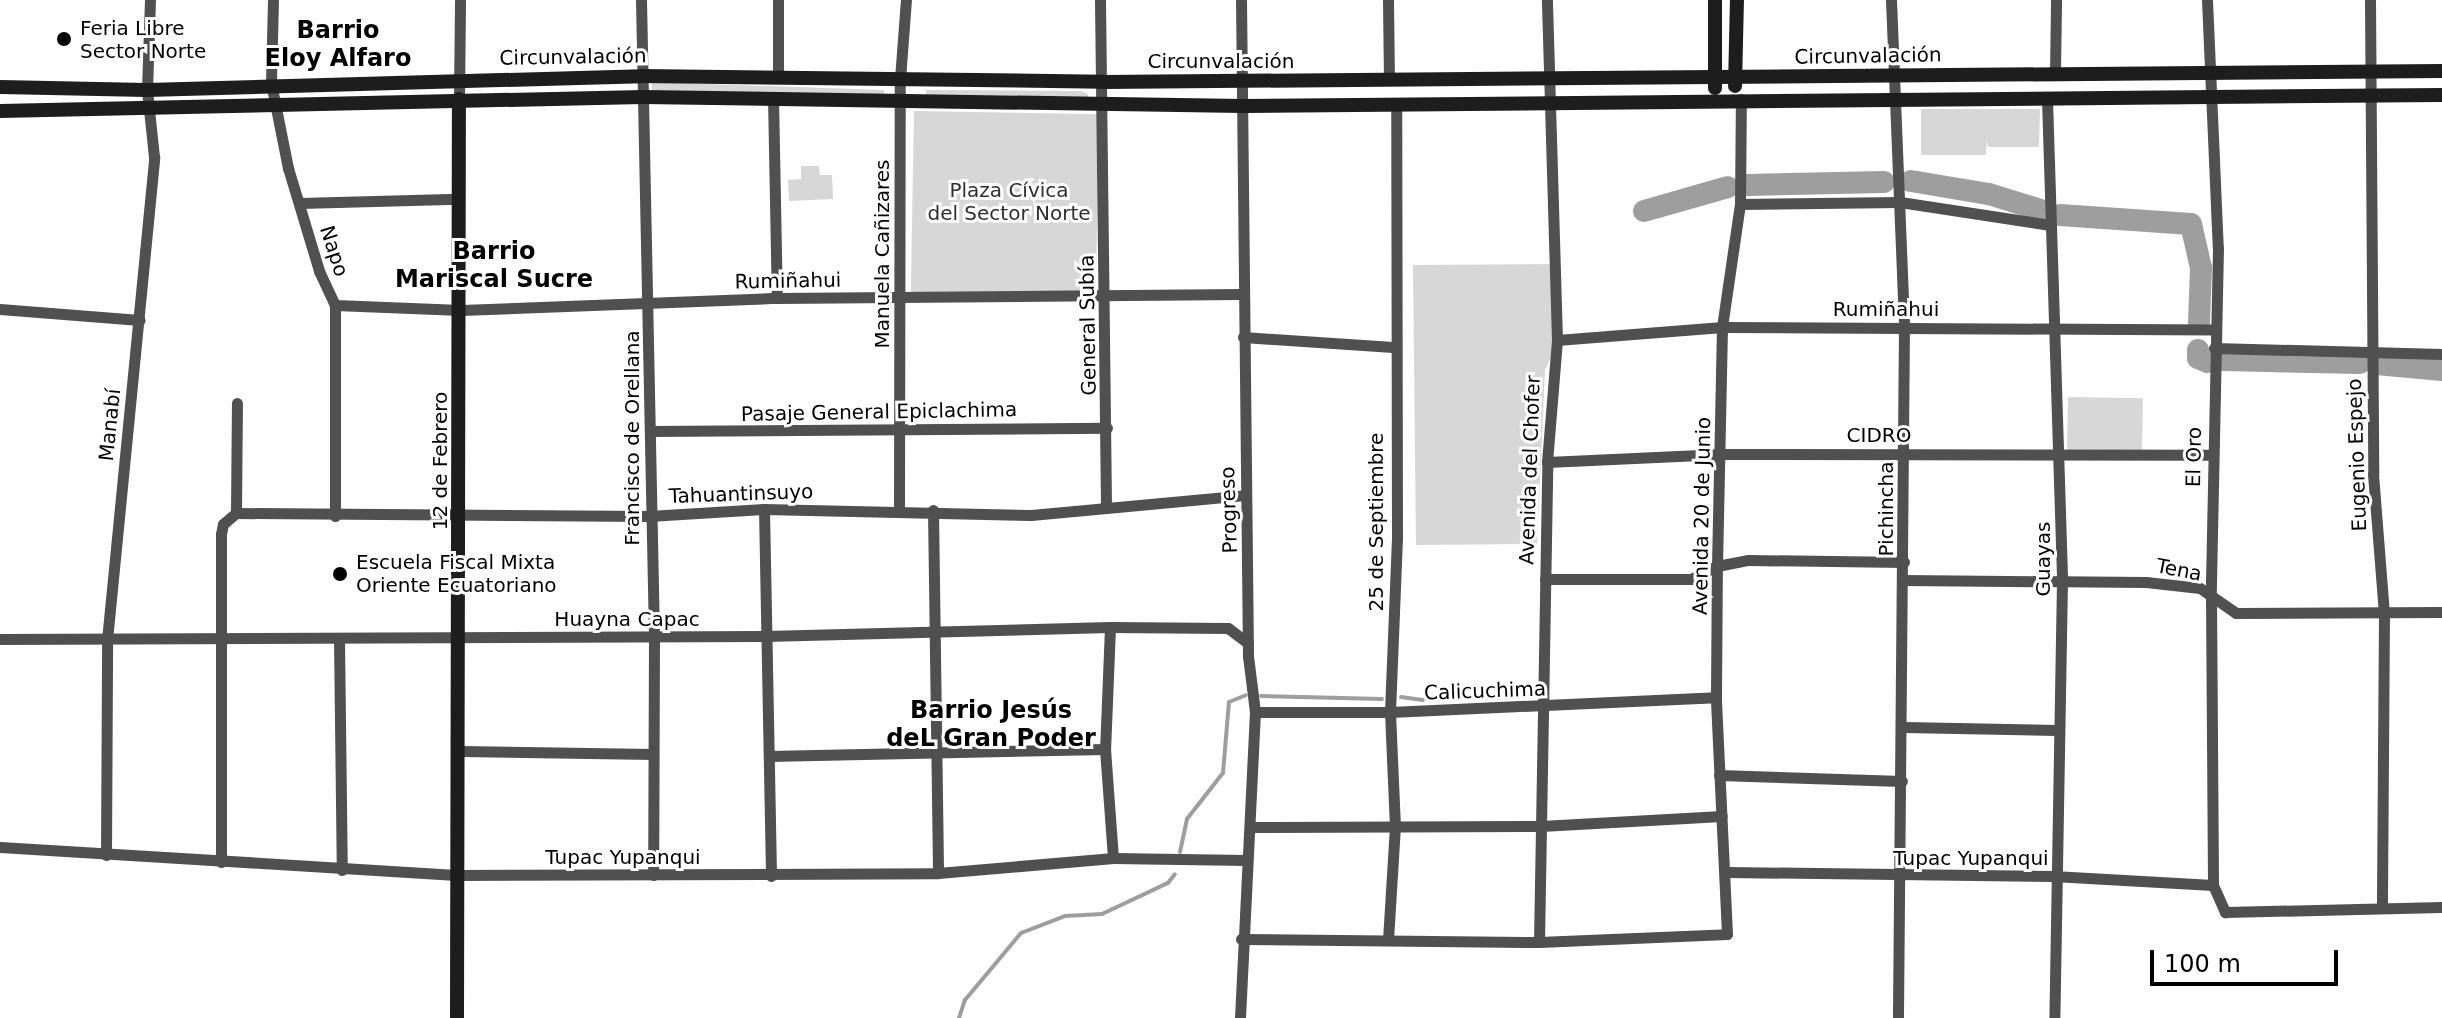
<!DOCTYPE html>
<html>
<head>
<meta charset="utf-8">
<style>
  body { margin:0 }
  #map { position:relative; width:2442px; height:1018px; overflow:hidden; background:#fff; font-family:"DejaVu Sans",sans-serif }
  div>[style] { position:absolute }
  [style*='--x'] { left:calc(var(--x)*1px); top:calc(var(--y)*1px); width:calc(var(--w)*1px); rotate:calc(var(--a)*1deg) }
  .green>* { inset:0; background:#d7d7d7; transform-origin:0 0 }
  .stream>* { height:4px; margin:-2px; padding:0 2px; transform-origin:2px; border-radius:2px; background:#9e9e9e }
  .river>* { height:22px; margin:-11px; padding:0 11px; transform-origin:11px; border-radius:11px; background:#9e9e9e }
  .street>* { height:11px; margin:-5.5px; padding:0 5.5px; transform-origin:5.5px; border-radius:5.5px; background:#505050 }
  .secondary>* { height:14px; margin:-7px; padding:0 7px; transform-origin:7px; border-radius:7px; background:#1d1d1d }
  .dots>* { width:22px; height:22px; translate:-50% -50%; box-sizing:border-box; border:4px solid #fff; border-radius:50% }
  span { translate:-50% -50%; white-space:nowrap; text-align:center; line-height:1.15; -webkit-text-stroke:6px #fff; paint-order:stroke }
  .poi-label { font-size:20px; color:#000 }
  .left { translate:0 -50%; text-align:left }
  .street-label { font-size:20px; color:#000 }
  .park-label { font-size:20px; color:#2e2e2e }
  .quarter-label { font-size:24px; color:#000; font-weight:700 }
  .scale { position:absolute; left:2150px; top:950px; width:188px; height:36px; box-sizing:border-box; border:4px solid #000; border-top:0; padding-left:10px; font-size:24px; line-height:28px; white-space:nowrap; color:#000; -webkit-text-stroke:6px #fff; paint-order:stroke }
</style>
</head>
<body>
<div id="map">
  <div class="green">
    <div style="clip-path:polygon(651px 82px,884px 90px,884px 100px,653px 95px)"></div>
    <div style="clip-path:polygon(926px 90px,1081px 91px,1088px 94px,1088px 105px,926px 100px)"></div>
    <div style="clip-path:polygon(1921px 109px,2040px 109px,2039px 147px,1988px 147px,1987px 139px,1986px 155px,1921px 155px)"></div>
    <div style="left:914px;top:111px;width:185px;height:183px;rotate:1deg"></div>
    <div style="clip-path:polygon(801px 166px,819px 166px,820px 175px,832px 175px,833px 199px,789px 201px,788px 180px,801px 179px)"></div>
    <div style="clip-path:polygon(1552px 264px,1555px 349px,1545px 370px,1537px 544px,1416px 545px,1413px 265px)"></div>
    <div style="left:2068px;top:397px;width:75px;height:54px;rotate:1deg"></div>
  </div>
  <div class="stream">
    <div style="--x:1261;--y:696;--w:121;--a:1.4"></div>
    <div style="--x:1401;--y:697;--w:22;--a:8"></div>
    <div style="--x:1446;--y:698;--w:86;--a:-0.7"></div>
    <div style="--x:1180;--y:852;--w:34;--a:-78"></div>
    <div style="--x:1187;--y:819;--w:58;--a:-52"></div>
    <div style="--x:1223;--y:773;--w:71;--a:-85.2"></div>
    <div style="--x:1229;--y:702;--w:18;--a:-22"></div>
    <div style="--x:959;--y:1018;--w:19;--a:-72"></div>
    <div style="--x:965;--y:1000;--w:87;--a:-50.1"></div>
    <div style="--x:1021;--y:933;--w:47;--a:-21.1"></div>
    <div style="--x:1065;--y:916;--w:37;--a:-3"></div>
    <div style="--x:1102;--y:914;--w:73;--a:-25.2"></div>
    <div style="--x:1168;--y:883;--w:11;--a:-52"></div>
  </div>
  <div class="river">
    <div style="--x:1911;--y:181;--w:79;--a:9.5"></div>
    <div style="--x:1989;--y:194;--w:58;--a:17.2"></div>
    <div style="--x:1748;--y:185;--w:136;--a:-1.3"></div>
    <div style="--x:1644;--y:211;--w:87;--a:-15.9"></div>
    <div style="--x:2060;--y:215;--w:131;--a:3.9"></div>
    <div style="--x:2191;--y:224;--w:45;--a:77.2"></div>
    <div style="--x:2201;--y:268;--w:55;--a:92.1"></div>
    <div style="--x:2198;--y:350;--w:8;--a:90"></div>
    <div style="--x:2198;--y:358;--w:10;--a:24"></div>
    <div style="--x:2223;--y:360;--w:137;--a:1.3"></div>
    <div style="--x:2377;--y:364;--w:65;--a:5.3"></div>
  </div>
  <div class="street">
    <div style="--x:273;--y:0;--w:83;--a:91.4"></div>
    <div style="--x:271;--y:83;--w:87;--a:78.7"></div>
    <div style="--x:288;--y:168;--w:108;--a:73.2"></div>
    <div style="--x:319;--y:271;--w:38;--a:65"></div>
    <div style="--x:335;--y:305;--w:211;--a:90"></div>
    <div style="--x:641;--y:0;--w:637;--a:88.83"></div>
    <div style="--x:654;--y:637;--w:238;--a:90.2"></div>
    <div style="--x:778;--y:0;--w:75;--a:90"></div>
    <div style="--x:1100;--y:0;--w:506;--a:89.32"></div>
    <div style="--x:1388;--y:0;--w:80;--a:89.3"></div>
    <div style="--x:1891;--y:0;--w:326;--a:87.7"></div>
    <div style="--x:1904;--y:326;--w:692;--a:90.5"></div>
    <div style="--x:2207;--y:0;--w:248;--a:87.5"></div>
    <div style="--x:2218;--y:248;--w:348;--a:91.2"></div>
    <div style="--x:2211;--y:596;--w:289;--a:89.6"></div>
    <div style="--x:2213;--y:885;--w:30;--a:66"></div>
    <div style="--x:2225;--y:912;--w:217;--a:-1.3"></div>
    <div style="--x:2370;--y:0;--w:474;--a:89.6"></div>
    <div style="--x:2373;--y:474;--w:139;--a:85.5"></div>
    <div style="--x:2384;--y:613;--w:295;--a:90.4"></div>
    <div style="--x:2055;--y:74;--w:74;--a:-89.2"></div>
    <div style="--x:773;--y:97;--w:201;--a:88.9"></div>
    <div style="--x:459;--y:99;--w:99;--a:-89.4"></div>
    <div style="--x:2047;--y:99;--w:482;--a:88.2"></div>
    <div style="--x:2062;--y:581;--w:437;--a:91"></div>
    <div style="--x:300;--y:203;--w:158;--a:-1.5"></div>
    <div style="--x:1740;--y:204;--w:160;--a:-0.7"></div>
    <div style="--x:1900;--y:202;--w:152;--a:8.7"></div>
    <div style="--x:335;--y:305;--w:126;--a:2.3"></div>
    <div style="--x:461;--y:310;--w:316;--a:-2.2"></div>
    <div style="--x:777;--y:298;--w:464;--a:-0.5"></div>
    <div style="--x:0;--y:309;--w:140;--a:4.5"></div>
    <div style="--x:1243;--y:337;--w:150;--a:3.8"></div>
    <div style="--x:1557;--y:340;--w:166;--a:-4.5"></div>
    <div style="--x:1722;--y:327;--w:493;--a:0.3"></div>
    <div style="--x:2214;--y:348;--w:228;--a:1.5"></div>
    <div style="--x:650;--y:431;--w:457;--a:-0.4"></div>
    <div style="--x:1547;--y:462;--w:175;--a:-2.6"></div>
    <div style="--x:1722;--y:454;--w:490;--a:0.1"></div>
    <div style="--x:764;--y:509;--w:367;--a:88.9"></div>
    <div style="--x:899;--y:509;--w:430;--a:-89.9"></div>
    <div style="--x:900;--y:79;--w:79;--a:-85.7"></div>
    <div style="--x:933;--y:510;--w:363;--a:89.2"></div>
    <div style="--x:236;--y:513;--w:413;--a:0.4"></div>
    <div style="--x:649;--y:516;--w:115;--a:-3.5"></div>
    <div style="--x:764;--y:509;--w:267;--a:1.3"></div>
    <div style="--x:1031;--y:515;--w:215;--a:-5.3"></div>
    <div style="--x:236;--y:513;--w:110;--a:-89.5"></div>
    <div style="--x:1545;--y:579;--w:146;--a:0"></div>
    <div style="--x:1691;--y:579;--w:29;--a:-27"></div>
    <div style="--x:1717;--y:566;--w:32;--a:-11"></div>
    <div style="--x:1748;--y:560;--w:156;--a:0.7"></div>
    <div style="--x:1903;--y:580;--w:243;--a:0.5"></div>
    <div style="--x:2146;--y:582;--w:54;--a:6.3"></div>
    <div style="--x:2200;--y:588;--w:44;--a:34.8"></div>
    <div style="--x:2236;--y:613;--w:206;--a:-0.3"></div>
    <div style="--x:1110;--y:627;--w:122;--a:92.3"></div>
    <div style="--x:1105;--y:749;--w:109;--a:85.8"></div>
    <div style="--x:0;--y:639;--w:766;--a:-0.22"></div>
    <div style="--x:766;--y:636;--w:344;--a:-1.5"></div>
    <div style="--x:1110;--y:627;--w:118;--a:0.5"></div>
    <div style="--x:1228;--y:628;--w:25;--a:37"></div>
    <div style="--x:339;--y:639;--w:231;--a:89.3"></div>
    <div style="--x:1255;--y:712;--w:135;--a:0"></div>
    <div style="--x:1390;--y:712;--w:326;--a:-2.6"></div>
    <div style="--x:1904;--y:727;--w:152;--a:1.1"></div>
    <div style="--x:460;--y:751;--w:193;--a:0.9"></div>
    <div style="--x:769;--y:756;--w:336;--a:-1.2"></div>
    <div style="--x:1719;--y:775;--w:183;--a:1.9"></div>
    <div style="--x:1251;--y:827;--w:290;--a:-0.2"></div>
    <div style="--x:1541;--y:826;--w:181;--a:-3.2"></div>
    <div style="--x:0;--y:847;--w:461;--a:3.5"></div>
    <div style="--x:460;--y:875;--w:478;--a:-0.2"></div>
    <div style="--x:938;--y:873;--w:176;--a:-4.9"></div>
    <div style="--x:1113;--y:858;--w:133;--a:0.9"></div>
    <div style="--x:106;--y:855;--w:215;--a:-89.7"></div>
    <div style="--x:107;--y:640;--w:485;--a:-84.4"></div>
    <div style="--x:154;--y:157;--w:67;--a:-96"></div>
    <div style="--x:147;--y:90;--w:90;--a:-88.1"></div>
    <div style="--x:221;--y:862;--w:328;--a:-90"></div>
    <div style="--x:221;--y:534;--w:10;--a:-79"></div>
    <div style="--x:223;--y:524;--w:17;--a:-40"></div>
    <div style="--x:1728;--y:872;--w:325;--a:0.7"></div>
    <div style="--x:2053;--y:876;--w:160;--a:3.2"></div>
    <div style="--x:1241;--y:939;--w:298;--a:0.6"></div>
    <div style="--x:1539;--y:942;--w:188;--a:-2.4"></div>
    <div style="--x:1727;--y:934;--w:237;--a:-92.7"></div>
    <div style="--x:1716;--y:697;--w:131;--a:-89.6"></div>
    <div style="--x:1717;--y:566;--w:239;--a:-88.8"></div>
    <div style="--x:1722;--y:327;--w:124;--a:-81.7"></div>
    <div style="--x:1740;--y:204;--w:105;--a:-89.5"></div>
    <div style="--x:1388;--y:940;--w:113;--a:-86.5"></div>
    <div style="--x:1395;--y:827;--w:115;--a:-92.5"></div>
    <div style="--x:1390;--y:712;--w:173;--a:-87.7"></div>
    <div style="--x:1397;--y:539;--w:435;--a:-90.1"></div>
    <div style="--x:1539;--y:942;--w:480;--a:-89"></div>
    <div style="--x:1547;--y:462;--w:122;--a:-85.3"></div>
    <div style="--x:1557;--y:340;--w:340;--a:-91.7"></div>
    <div style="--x:1240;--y:1018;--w:306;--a:-87.2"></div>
    <div style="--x:1255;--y:712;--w:56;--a:-97.1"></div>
    <div style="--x:1248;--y:656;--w:656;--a:-90.61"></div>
  </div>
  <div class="secondary">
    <div style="--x:1735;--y:86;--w:86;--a:-88.7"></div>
    <div style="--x:0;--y:87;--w:147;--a:1.2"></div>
    <div style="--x:147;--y:90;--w:495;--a:-1.6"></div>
    <div style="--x:642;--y:76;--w:461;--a:0.7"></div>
    <div style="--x:1103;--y:82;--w:1339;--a:-0.47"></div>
    <div style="--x:1715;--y:88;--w:88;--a:-90"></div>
    <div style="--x:0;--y:111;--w:643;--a:-1.25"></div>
    <div style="--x:643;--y:97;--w:600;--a:0.86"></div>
    <div style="--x:1243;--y:106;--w:1199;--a:-0.53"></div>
    <div style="--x:457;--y:1018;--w:919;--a:-89.88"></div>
  </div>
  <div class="dots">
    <div style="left:64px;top:39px;background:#000"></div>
    <div style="left:340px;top:574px;background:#000"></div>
  </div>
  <div class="poi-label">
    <span class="left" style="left:80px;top:40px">Feria Libre<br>Sector Norte</span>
    <span class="left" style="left:356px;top:574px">Escuela Fiscal Mixta<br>Oriente Ecuatoriano</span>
  </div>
  <div class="street-label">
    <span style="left:1868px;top:56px;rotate:-1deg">Circunvalación</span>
    <span style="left:573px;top:57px;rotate:-1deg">Circunvalación</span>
    <span style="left:1221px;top:61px">Circunvalación</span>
    <span style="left:334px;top:251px;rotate:72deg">Napo</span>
    <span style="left:882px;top:254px;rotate:-90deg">Manuela Cañizares</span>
    <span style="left:788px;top:281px;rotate:-1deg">Rumiñahui</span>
    <span style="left:1886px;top:309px">Rumiñahui</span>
    <span style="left:1088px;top:325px;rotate:-91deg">General Subía</span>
    <span style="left:879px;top:412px;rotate:-1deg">Pasaje General Epiclachima</span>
    <span style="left:110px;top:425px;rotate:-84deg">Manabí</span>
    <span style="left:1879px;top:435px">CIDRO</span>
    <span style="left:632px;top:438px;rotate:-90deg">Francisco de Orellana</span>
    <span style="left:2357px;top:455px;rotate:-92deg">Eugenio Espejo</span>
    <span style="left:2194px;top:457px;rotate:-89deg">El Oro</span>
    <span style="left:440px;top:461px;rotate:-90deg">12 de Febrero</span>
    <span style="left:1530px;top:470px;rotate:-88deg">Avenida del Chofer</span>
    <span style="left:741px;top:494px;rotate:-2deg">Tahuantinsuyo</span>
    <span style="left:1886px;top:509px;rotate:-90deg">Pichincha</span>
    <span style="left:1229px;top:510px;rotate:-92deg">Progreso</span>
    <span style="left:1702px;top:516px;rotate:-89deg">Avenida 20 de Junio</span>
    <span style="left:1376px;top:522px;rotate:-90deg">25 de Septiembre</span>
    <span style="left:2043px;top:559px;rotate:-90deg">Guayas</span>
    <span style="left:2179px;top:570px;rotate:11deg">Tena</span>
    <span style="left:627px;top:619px">Huayna Capac</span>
    <span style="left:1485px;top:691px;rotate:-2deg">Calicuchima</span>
    <span style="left:623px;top:857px">Tupac Yupanqui</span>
    <span style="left:1971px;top:858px">Tupac Yupanqui</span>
  </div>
  <div class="park-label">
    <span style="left:1009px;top:202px">Plaza Cívica<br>del Sector Norte</span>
  </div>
  <div class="quarter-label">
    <span style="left:338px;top:45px">Barrio<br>Eloy Alfaro</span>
    <span style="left:494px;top:266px">Barrio<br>Mariscal Sucre</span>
    <span style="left:991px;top:725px">Barrio Jesús<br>deL Gran Poder</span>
  </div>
  <div class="scale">100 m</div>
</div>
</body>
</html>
